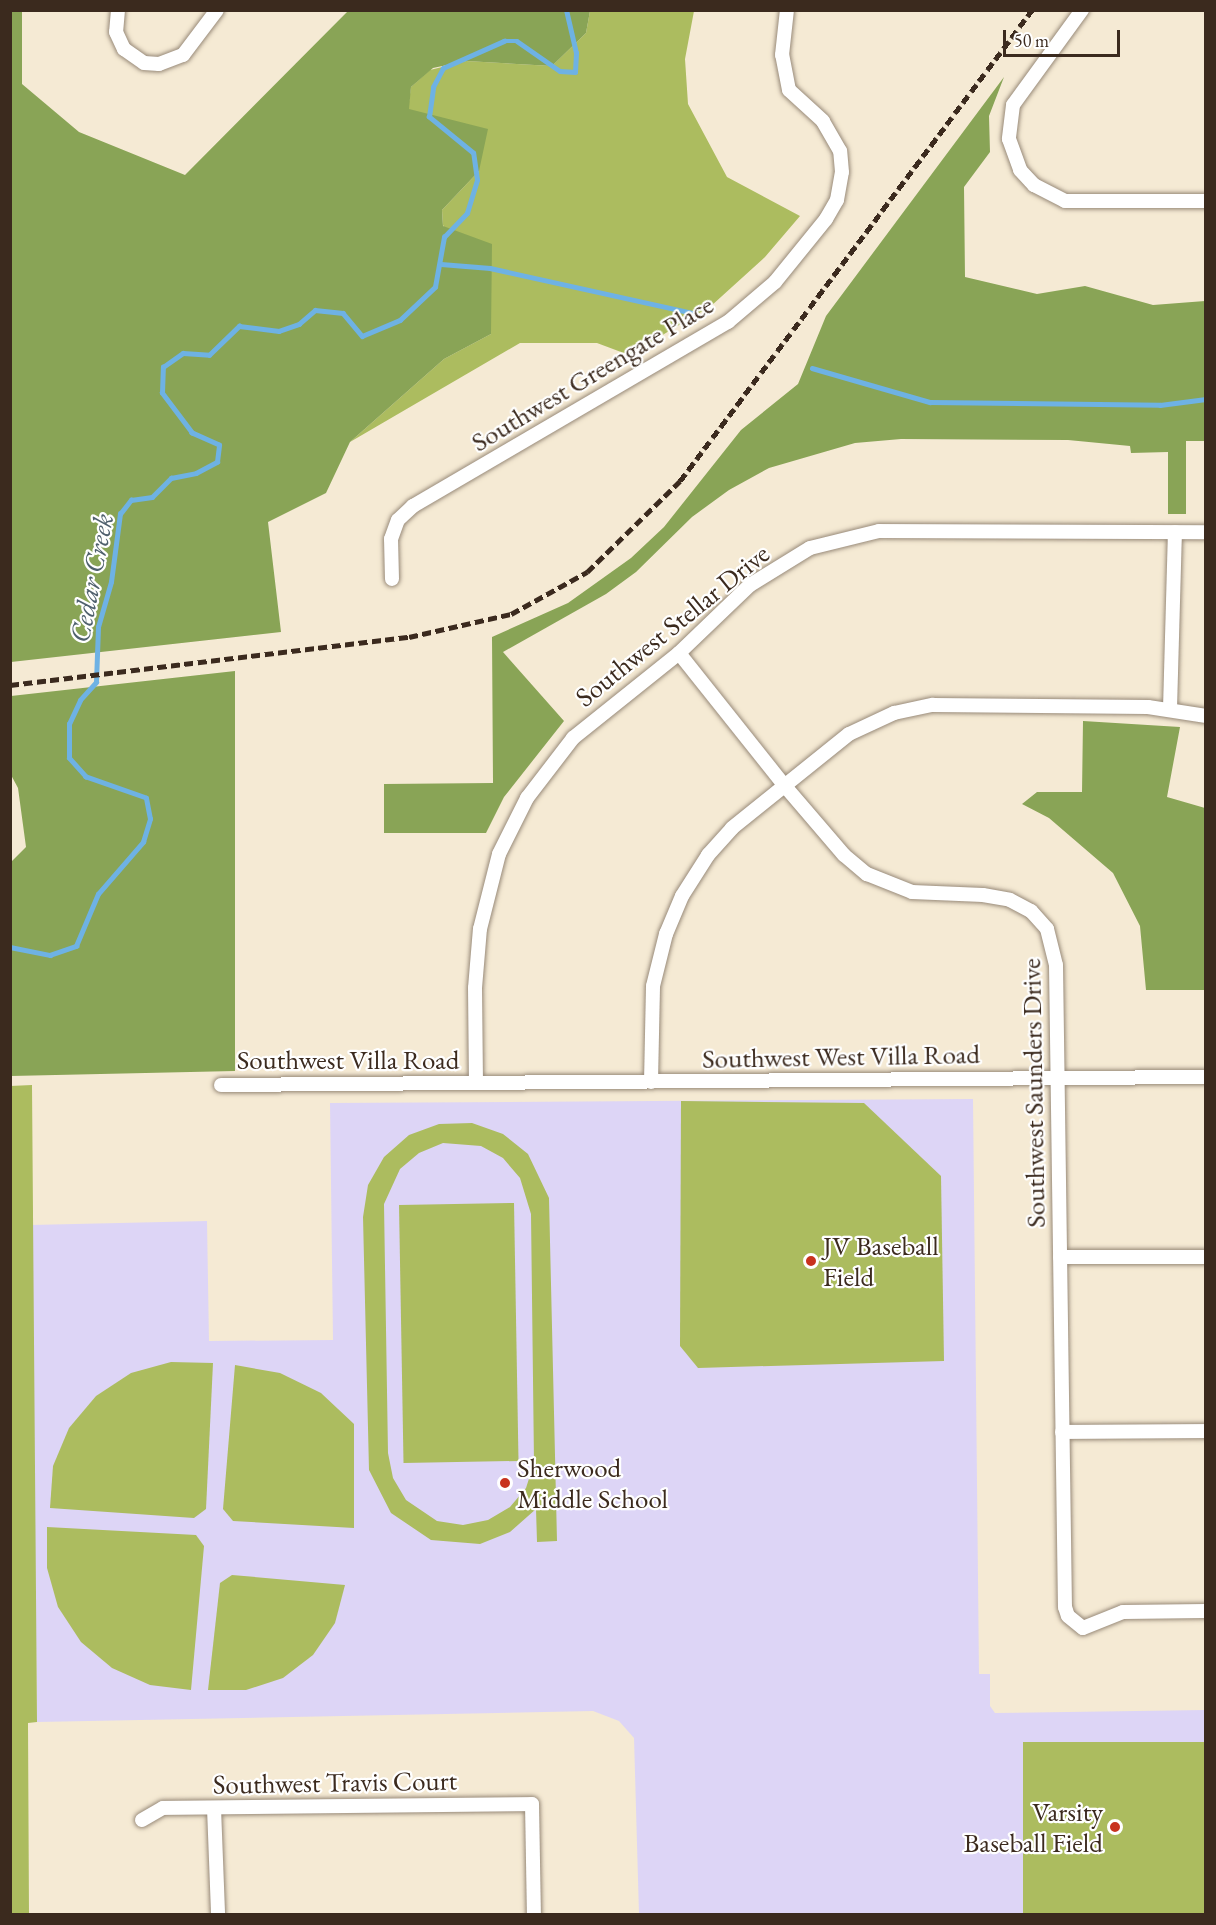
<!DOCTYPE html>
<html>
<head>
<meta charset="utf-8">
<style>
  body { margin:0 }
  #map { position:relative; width:1216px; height:1925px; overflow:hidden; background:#f5ead4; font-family:"EB Garamond",serif }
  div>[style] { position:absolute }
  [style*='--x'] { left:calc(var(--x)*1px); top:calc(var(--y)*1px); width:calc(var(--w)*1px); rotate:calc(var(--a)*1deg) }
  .built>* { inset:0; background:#ddd5f6 }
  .green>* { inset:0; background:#acbc5f; transform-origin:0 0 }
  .forest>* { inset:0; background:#89a456 }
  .stream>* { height:4.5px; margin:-2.25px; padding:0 2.25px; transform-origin:2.25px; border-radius:2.25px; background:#6eb2e4 }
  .roads { filter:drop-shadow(0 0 2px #988a79) drop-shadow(0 0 2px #988a79) }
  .minor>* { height:14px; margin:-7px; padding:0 7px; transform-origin:7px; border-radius:7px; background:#fff }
  .rail>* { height:4.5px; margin-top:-2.25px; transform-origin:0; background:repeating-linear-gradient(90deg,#3b2a1e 0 9px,transparent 0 13.5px) }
  .dots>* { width:16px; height:16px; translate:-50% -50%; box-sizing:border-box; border:3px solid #fff; border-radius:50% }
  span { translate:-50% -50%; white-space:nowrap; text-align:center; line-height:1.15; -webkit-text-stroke:4.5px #fff; paint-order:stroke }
  .street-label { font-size:27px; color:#3b2a1e }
  .poi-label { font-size:27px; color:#3b2a1e }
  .left { translate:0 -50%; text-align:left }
  .right { translate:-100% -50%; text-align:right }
  .water-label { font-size:28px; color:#4f606d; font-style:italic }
  .frame { position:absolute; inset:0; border:12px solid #3b2a1e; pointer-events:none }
  .scale { position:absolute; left:1003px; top:30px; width:117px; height:27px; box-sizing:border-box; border:3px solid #3b2a1e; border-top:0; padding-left:8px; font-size:18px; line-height:21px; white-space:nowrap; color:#3b2a1e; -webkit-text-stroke:4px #fff; paint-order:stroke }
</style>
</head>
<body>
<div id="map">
  <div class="built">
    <div style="clip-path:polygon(973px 1099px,979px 1674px,990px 1674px,990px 1706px,995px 1713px,1205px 1710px,1205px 1914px,639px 1914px,634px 1738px,619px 1721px,593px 1711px,37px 1722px,31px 1225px,207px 1221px,209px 1341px,333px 1340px,330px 1103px)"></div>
  </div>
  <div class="green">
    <div style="clip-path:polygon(590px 11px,694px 11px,685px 59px,688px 104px,727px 177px,800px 216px,765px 257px,711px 306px,629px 355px,597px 343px,520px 343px,350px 442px,444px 359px,491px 334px,443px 225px,442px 210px,479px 171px,408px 109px,411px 87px,430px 70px,466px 61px,552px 66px,586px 33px)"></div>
    <div style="clip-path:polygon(32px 1085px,37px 1722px,28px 1723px,29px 1914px,11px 1914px,10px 1086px)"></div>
    <div style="clip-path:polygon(681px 1101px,864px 1103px,941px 1176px,944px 1361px,698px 1368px,680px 1346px)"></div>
    <div style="clip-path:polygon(evenodd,472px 1123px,503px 1134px,528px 1154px,549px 1198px,557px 1541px,537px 1542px,536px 1509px,510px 1532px,480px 1544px,431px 1540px,391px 1513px,369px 1470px,363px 1217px,368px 1185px,384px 1157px,409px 1135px,439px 1124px,472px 1123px,443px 1143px,481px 1146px,503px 1158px,520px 1178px,531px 1214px,534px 1463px,526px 1488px,510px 1507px,488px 1520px,463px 1525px,437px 1521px,406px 1500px,393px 1478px,388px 1453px,384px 1204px,400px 1169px,419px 1153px,443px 1143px)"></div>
    <div style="left:514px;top:1203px;width:258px;height:115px;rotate:89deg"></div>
    <div style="clip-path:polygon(171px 1362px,213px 1363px,206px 1509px,194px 1518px,50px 1508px,53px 1466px,69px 1428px,96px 1396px,131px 1373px)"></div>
    <div style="clip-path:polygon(235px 1365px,280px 1373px,321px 1393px,354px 1424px,354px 1528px,233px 1521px,223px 1509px)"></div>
    <div style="clip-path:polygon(47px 1527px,196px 1535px,204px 1546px,191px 1690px,150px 1685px,112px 1668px,81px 1642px,58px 1607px,47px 1568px)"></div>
    <div style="clip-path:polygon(232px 1575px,345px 1585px,335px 1623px,313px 1655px,283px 1678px,246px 1690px,208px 1690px,220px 1583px)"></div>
    <div style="left:1205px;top:1742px;width:172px;height:182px;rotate:90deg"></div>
  </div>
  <div class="forest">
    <div style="clip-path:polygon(10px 11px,22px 11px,22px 84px,79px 132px,185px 175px,348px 11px,590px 11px,586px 33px,552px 66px,466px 61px,433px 68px,411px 87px,409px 109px,488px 129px,479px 171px,442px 210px,443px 226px,492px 244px,491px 334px,444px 359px,350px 442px,326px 493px,268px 522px,281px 632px,11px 662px)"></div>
    <div style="clip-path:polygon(1004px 77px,989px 116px,990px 152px,964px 187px,965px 277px,1037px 294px,1085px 286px,1153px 305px,1205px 301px,1205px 441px,1186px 441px,1186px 514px,1168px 514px,1168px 452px,1131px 453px,1130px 446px,1068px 440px,901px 439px,855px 443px,769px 468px,729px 490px,692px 517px,636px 572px,606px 594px,503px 652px,564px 721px,504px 797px,486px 833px,384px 833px,384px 784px,493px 783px,492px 637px,568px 603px,631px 558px,664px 527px,741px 430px,798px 384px,826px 316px)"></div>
    <div style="clip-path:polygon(235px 671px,235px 1071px,11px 1076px,11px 862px,26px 847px,18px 788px,11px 775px,11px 696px)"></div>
    <div style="clip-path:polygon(1083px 721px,1180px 727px,1167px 797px,1205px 808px,1205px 990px,1146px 990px,1140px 926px,1113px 873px,1049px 818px,1022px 804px,1037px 792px,1082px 792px)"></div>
  </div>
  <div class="stream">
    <div style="--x:441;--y:264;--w:49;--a:4.7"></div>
    <div style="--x:490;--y:268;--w:208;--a:12.5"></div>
    <div style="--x:812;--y:368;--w:123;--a:16.1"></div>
    <div style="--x:930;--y:402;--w:230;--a:0.7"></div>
    <div style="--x:1160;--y:405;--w:46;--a:-7.4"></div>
    <div style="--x:10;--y:947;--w:41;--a:11.3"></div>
    <div style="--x:50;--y:955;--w:28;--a:-19"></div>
    <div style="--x:76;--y:946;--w:56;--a:-67.1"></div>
    <div style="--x:98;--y:894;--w:69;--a:-49.1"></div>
    <div style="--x:143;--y:842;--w:24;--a:-73"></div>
    <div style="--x:150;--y:819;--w:21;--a:-101"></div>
    <div style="--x:146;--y:798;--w:64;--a:-160.7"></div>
    <div style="--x:86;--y:777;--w:25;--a:-132"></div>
    <div style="--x:69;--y:758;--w:34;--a:-90"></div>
    <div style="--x:69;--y:724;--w:26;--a:-65"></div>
    <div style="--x:80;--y:700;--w:24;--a:-48"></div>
    <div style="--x:96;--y:682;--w:55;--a:-87.9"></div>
    <div style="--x:98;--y:627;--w:47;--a:-73.9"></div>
    <div style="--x:111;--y:582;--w:69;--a:-82.5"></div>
    <div style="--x:120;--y:514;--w:18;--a:-52"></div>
    <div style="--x:131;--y:500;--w:21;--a:-8"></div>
    <div style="--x:152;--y:497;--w:27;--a:-45"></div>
    <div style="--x:171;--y:478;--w:25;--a:-11"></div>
    <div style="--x:196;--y:473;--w:24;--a:-28"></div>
    <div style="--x:217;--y:462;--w:17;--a:-83"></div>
    <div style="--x:219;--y:445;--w:30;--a:-156"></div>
    <div style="--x:192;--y:433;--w:50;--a:-126.9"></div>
    <div style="--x:162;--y:393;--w:26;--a:-88"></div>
    <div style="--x:163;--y:367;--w:24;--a:-35"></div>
    <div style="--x:183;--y:353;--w:26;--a:4"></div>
    <div style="--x:209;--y:355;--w:42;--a:-44"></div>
    <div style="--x:239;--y:326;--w:40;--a:7.1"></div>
    <div style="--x:279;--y:331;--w:21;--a:-19"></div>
    <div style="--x:299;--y:324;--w:21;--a:-41"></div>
    <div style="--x:315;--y:310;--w:28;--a:6"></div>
    <div style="--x:343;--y:313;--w:30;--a:50"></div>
    <div style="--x:362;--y:336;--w:41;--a:-22.8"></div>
    <div style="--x:400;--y:320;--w:48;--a:-43.3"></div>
    <div style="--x:435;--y:287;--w:51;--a:-79.8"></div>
    <div style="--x:444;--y:237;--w:33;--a:-46"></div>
    <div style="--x:467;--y:213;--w:34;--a:-73"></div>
    <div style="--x:477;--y:180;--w:27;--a:-98"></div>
    <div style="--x:473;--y:153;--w:57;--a:-140.7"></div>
    <div style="--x:429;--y:117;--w:30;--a:-82"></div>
    <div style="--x:433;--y:87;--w:21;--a:-62"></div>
    <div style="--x:443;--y:68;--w:67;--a:-23.9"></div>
    <div style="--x:504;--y:41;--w:13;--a:0"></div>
    <div style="--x:517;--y:41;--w:52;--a:34.9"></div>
    <div style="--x:560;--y:71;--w:15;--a:4"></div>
    <div style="--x:575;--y:72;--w:19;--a:-87"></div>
    <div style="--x:576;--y:53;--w:44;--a:-103.1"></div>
  </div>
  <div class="roads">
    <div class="minor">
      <div style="--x:118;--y:10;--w:22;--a:95"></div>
      <div style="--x:116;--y:32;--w:19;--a:65"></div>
      <div style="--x:124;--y:49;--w:24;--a:35"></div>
      <div style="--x:144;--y:63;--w:15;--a:4"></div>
      <div style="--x:159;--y:64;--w:26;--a:-21"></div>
      <div style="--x:183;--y:55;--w:56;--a:-52.9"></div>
      <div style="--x:1082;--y:10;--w:117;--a:126"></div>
      <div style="--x:1013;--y:105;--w:34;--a:97"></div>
      <div style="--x:1009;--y:139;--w:33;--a:70"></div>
      <div style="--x:1020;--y:170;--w:21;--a:47"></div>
      <div style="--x:1034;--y:185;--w:35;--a:27"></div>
      <div style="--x:1065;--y:201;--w:141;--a:0"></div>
      <div style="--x:392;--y:579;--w:40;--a:-91.4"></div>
      <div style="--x:391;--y:539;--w:20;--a:-70"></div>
      <div style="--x:398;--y:520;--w:21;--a:-43"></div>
      <div style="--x:413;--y:506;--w:365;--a:-30.3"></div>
      <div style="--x:728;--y:322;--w:62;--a:-40.4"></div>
      <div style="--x:775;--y:282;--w:81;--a:-51"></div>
      <div style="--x:826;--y:219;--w:22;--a:-60"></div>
      <div style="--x:837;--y:200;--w:28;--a:-80"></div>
      <div style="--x:842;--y:172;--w:21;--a:-95"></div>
      <div style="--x:840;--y:151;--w:34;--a:-120"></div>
      <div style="--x:823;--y:121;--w:46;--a:-137.6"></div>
      <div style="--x:789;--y:90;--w:36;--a:-101"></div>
      <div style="--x:782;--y:55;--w:45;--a:-83.7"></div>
      <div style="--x:679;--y:653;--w:169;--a:51.5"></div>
      <div style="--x:784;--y:785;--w:92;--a:49.4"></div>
      <div style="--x:844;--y:855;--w:30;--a:40"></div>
      <div style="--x:867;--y:874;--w:48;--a:21.8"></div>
      <div style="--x:912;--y:892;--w:71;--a:2.4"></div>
      <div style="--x:983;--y:895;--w:27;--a:10"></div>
      <div style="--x:1010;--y:900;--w:24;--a:28"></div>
      <div style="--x:1031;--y:911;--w:24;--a:48"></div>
      <div style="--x:1047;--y:929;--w:37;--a:76"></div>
      <div style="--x:1056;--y:965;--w:642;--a:89.2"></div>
      <div style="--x:1065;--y:1607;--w:9;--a:72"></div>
      <div style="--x:1068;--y:1616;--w:19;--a:39"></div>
      <div style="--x:1083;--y:1628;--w:43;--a:-21.8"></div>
      <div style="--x:1123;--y:1612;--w:83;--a:-0.7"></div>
      <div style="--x:1170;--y:709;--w:177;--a:-88.4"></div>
      <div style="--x:651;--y:1082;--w:96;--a:-88.8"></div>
      <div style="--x:653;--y:986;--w:54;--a:-76"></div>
      <div style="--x:666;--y:934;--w:41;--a:-67.2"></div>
      <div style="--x:682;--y:896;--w:49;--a:-57.6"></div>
      <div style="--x:708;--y:855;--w:36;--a:-48"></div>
      <div style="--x:732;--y:828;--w:150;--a:-38.8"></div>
      <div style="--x:849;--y:734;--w:50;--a:-25"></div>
      <div style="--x:894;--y:713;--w:40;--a:-12"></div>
      <div style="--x:933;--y:705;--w:215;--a:0.5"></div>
      <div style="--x:1148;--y:707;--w:59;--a:8.8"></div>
      <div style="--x:476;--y:1083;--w:95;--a:-90.6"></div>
      <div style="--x:475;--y:988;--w:59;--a:-85.2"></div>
      <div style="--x:480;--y:929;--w:77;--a:-75.8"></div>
      <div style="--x:499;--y:854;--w:63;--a:-63.4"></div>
      <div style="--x:527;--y:798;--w:76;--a:-52.5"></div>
      <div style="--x:573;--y:738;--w:136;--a:-38.7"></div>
      <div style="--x:679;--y:653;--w:98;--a:-43.8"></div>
      <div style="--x:750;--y:585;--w:70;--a:-31.7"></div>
      <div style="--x:810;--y:548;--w:71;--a:-13.8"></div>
      <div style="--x:879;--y:531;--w:327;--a:0.2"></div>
      <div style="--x:221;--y:1085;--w:985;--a:-0.47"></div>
      <div style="--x:1060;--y:1257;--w:146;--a:0"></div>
      <div style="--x:1062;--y:1432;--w:144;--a:-0.4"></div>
      <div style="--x:214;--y:1808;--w:106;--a:87.8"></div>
      <div style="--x:142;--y:1820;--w:24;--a:-30"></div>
      <div style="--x:163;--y:1808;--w:369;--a:-0.6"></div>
      <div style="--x:532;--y:1804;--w:110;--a:89"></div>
    </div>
  </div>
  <div class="rail">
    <div style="--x:10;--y:685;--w:402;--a:-6.9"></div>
    <div style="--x:409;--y:637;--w:105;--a:-12.7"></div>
    <div style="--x:511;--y:614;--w:87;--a:-28.9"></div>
    <div style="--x:587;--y:572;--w:130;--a:-44.4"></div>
    <div style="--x:680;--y:481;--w:588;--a:-53.23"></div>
  </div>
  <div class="dots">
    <div style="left:811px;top:1261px;background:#c8321e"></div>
    <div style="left:505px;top:1483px;background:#c8321e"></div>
    <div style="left:1115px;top:1827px;background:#c8321e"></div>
  </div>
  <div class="street-label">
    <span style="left:592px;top:373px;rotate:-31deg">Southwest Greengate Place</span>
    <span style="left:672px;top:625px;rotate:-39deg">Southwest Stellar Drive</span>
    <span style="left:841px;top:1056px;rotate:-1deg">Southwest West Villa Road</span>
    <span style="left:348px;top:1060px">Southwest Villa Road</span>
    <span style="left:1033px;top:1093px;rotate:-91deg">Southwest Saunders Drive</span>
    <span style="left:335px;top:1782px;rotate:-1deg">Southwest Travis Court</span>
  </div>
  <div class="poi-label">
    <span class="left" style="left:823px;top:1261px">JV Baseball<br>Field</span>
    <span class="left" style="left:517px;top:1483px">Sherwood<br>Middle School</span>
    <span class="right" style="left:1103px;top:1827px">Varsity<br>Baseball Field</span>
  </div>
  <div class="water-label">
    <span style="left:91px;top:578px;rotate:-79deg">Cedar Creek</span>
  </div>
  <div class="frame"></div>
  <div class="scale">50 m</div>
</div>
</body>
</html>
